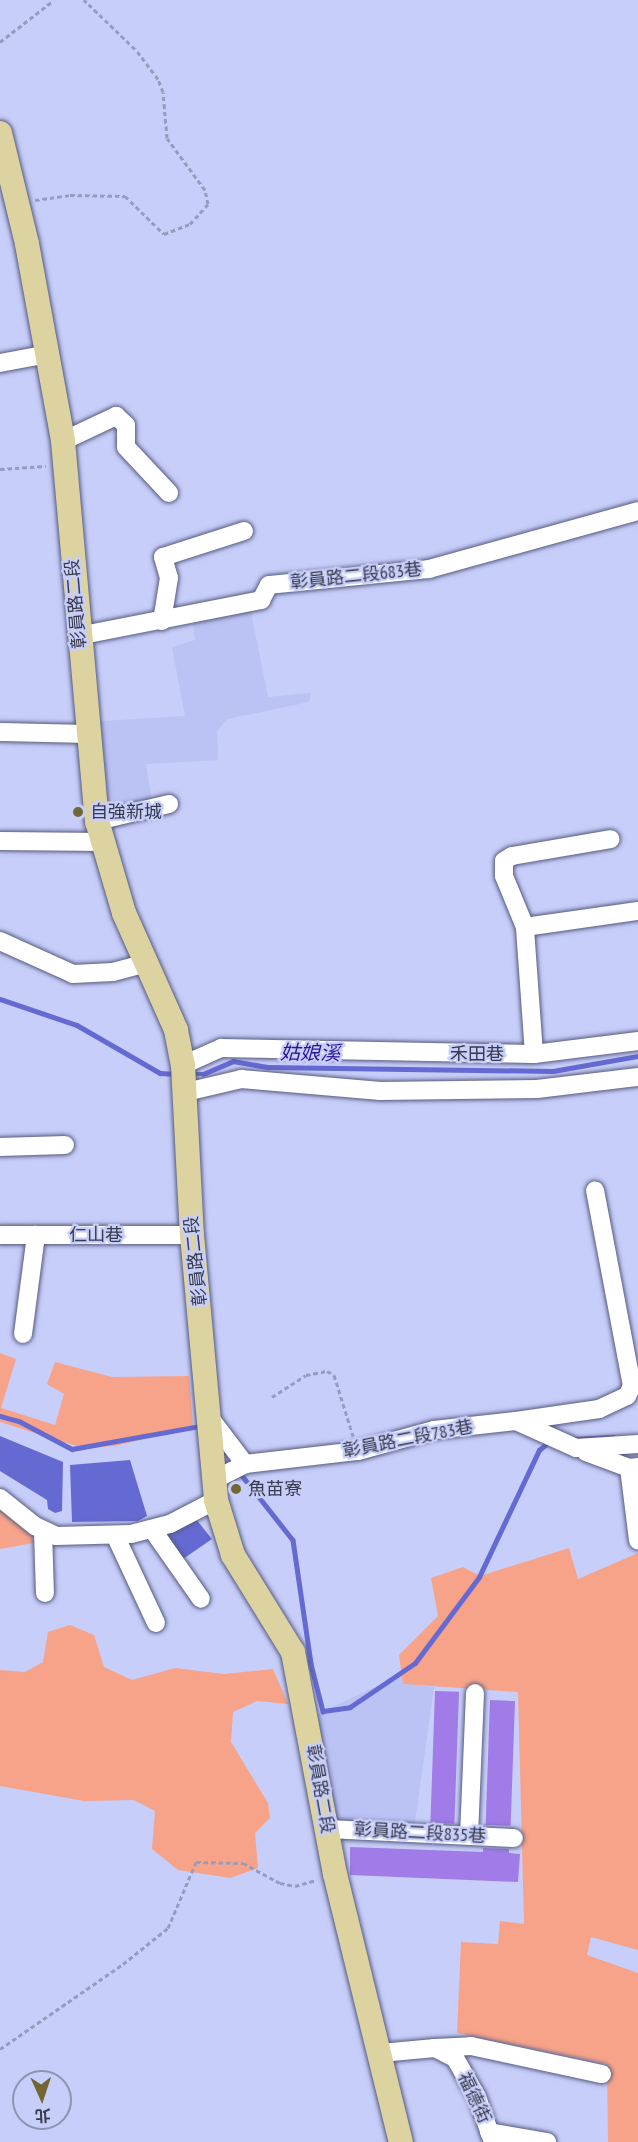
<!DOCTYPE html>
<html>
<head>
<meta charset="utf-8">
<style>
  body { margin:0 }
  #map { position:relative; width:638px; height:2142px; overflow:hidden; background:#c7cef9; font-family:"PT Sans Narrow","Noto Sans TC",sans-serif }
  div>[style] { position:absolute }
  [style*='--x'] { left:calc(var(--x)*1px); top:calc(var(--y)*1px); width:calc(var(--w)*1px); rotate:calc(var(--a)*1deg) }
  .built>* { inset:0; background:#bbc2f4 }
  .green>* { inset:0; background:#f7a389 }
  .water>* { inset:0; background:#6569d2 }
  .stream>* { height:4.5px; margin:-2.25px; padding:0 2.25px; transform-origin:2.25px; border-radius:2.25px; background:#6569d2 }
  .building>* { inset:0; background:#a17be7; transform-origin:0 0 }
  .path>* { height:3px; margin-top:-1.5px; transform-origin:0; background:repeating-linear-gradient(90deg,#979cbf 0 4.5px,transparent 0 7.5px) }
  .roads { filter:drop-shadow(0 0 2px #555a80) drop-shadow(0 0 2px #555a80) }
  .minor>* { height:18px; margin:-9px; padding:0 9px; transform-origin:9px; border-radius:9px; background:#fff }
  .major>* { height:24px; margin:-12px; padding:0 12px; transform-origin:12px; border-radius:12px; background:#ddd3a0 }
  .dots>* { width:16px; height:16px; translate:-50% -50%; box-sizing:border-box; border:3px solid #c7cef9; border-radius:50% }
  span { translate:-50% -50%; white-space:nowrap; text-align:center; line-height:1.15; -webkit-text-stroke:4.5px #c7cef9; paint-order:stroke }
  .street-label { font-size:18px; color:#373a4b }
  .poi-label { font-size:18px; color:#373a4b }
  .left { translate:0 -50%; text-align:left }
  .water-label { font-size:20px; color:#2d1495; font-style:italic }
  .north { position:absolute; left:12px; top:2070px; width:60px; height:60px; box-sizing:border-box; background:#c7cef9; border:2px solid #8d93b3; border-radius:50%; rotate:177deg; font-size:16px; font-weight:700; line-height:24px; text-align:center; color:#373a4b }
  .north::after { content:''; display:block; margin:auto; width:21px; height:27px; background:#726734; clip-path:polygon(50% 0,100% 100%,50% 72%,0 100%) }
</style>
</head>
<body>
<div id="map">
  <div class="built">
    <div style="clip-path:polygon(249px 602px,268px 697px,311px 693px,309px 702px,227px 719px,217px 731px,218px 760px,146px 764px,152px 803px,96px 811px,87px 722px,185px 716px,172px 647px,195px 640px,191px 608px)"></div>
    <div style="clip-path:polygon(402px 1674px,403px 1684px,434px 1687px,413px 1836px,336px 1836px,307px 1719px)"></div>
  </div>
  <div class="green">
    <div style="clip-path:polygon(0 1353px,16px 1359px,1px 1408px,55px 1425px,64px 1394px,47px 1384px,55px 1362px,112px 1377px,189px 1376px,193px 1427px,115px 1446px,83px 1448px,0 1422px)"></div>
    <div style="clip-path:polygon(0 1498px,31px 1522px,33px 1543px,0 1549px)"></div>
    <div style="clip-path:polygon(569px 1548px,578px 1579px,638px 1553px,638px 1950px,591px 1937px,587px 1955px,638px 1973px,638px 2142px,608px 2142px,607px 2064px,457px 2033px,461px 1942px,498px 1944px,500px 1921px,524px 1924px,518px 1692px,403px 1684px,399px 1655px,438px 1616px,431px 1578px,463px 1567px,480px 1576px)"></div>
    <div style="clip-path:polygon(70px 1625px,94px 1635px,104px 1667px,132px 1680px,175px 1668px,224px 1674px,273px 1669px,288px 1704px,257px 1701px,233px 1712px,231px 1742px,268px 1803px,270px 1818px,255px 1833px,258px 1868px,230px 1878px,178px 1870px,152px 1849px,155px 1811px,134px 1800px,84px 1801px,0 1786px,0 1670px,25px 1672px,43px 1662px,48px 1632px)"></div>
  </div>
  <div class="water">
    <div style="clip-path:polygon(0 1436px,63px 1462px,62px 1511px,55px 1513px,48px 1509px,47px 1500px,0 1471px)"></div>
    <div style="clip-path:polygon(130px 1460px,147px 1516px,138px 1521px,72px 1522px,70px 1465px)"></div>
    <div style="clip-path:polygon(195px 1518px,212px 1539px,183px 1559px,164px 1535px)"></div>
  </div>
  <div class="stream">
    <div style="--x:0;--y:999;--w:81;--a:18.7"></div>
    <div style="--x:77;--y:1025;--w:96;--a:30"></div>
    <div style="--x:160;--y:1073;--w:15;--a:4"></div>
    <div style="--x:190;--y:1074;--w:13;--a:0"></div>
    <div style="--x:203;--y:1074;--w:33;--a:-23"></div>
    <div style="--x:233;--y:1061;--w:36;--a:10"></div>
    <div style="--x:268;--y:1067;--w:285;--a:0.8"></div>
    <div style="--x:553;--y:1071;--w:86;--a:-10"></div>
    <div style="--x:0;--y:1416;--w:20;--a:15"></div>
    <div style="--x:19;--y:1421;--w:60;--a:27.8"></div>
    <div style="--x:72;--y:1449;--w:130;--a:-10.2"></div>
    <div style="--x:573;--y:1439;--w:40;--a:-2.9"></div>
    <div style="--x:240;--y:1473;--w:85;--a:51.7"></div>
    <div style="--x:293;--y:1540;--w:125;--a:81.7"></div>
    <div style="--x:311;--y:1664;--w:49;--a:75.7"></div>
    <div style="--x:323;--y:1711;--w:27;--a:-8"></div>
    <div style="--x:350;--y:1707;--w:78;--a:-34.1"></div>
    <div style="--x:415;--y:1663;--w:107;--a:-53.3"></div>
    <div style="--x:479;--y:1577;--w:140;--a:-64.7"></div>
    <div style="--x:539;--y:1450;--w:14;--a:-39"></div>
  </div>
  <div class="building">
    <div style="left:435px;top:1691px;width:24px;height:132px;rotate:2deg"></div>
    <div style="left:490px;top:1700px;width:25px;height:125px;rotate:2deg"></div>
    <div style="clip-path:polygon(350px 1847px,483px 1852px,483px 1848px,509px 1849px,509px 1853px,520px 1854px,518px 1882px,350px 1875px)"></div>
  </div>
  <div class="path">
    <div style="--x:0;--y:42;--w:68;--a:-37.9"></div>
    <div style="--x:35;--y:200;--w:35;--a:-8"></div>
    <div style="--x:70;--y:195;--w:55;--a:1"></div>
    <div style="--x:125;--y:196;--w:54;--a:44.3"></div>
    <div style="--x:164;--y:234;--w:28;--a:-21"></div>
    <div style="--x:190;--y:224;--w:27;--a:-48"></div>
    <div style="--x:208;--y:204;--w:14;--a:-102"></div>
    <div style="--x:205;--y:190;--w:64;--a:-126.2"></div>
    <div style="--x:167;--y:138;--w:46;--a:-95"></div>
    <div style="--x:163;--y:92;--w:14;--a:-111"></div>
    <div style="--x:158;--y:79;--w:38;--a:-127"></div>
    <div style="--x:135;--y:49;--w:71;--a:-136.1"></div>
    <div style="--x:0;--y:469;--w:46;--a:-3.7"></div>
    <div style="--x:272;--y:1397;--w:40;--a:-32.9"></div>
    <div style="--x:306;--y:1375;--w:21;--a:-11"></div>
    <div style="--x:327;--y:1371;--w:8;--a:30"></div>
    <div style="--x:334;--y:1375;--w:64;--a:72.7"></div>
    <div style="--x:0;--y:2049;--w:150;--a:-34.6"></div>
    <div style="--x:123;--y:1964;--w:58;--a:-38.7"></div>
    <div style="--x:168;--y:1928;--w:72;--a:-67"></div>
    <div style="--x:196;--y:1862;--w:47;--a:1.2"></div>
    <div style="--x:243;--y:1863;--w:42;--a:28.4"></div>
    <div style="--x:280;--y:1883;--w:15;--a:11"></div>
    <div style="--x:295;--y:1886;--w:22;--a:-16"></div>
  </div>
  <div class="roads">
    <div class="minor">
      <div style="--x:0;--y:363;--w:49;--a:-10.6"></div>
      <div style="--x:63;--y:441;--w:59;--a:-25.3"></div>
      <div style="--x:116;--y:416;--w:13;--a:42"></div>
      <div style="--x:126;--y:425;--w:22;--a:90"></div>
      <div style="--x:126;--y:447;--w:63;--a:46.9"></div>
      <div style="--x:162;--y:621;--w:44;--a:-80.8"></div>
      <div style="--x:169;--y:578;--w:22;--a:-106"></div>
      <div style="--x:163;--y:557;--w:85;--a:-17.8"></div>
      <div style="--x:78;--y:636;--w:187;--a:-11.1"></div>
      <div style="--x:261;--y:600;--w:17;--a:-62"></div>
      <div style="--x:269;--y:585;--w:161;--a:-5.7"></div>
      <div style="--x:429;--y:569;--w:217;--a:-15.5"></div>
      <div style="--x:0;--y:732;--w:90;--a:1.3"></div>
      <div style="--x:97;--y:821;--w:74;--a:-13.3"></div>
      <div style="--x:0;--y:841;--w:103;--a:0.6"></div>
      <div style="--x:525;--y:927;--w:55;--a:-112.4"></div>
      <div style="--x:504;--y:876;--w:15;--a:-90"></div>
      <div style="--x:504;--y:861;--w:9;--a:-32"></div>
      <div style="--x:512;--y:856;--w:100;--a:-9.7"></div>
      <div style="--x:0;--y:941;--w:80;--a:24.3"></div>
      <div style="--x:73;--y:974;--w:40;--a:-2.9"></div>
      <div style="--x:113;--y:972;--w:34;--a:-15"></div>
      <div style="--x:534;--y:1054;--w:127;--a:-94.1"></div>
      <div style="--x:525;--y:927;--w:114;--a:-8.1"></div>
      <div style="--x:183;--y:1065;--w:42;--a:-24.1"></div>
      <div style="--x:221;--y:1048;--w:313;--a:1.1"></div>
      <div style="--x:534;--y:1054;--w:105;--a:-7.1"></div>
      <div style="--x:186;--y:1092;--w:57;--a:-13.3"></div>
      <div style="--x:241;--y:1079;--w:140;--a:4.9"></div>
      <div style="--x:380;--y:1091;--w:157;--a:-0.7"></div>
      <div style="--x:537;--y:1089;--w:102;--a:-6.8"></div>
      <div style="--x:0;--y:1147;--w:65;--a:-1.8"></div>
      <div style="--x:0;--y:1235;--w:192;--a:0"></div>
      <div style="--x:23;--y:1334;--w:100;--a:-82.5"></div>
      <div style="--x:210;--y:1418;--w:58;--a:52.7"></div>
      <div style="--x:516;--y:1421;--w:84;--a:-8.2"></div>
      <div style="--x:599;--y:1409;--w:31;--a:-25"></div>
      <div style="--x:627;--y:1396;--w:11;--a:-63"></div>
      <div style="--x:632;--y:1386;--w:199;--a:-100.7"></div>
      <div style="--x:586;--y:1452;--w:46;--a:20.4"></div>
      <div style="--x:629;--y:1468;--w:9;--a:-6"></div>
      <div style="--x:629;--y:1468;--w:73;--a:82.9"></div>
      <div style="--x:212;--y:1481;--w:37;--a:-27"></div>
      <div style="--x:245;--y:1464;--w:114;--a:-6.6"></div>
      <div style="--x:358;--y:1451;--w:79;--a:-15.4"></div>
      <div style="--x:434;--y:1430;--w:82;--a:-6.3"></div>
      <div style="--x:516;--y:1421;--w:66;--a:24.2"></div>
      <div style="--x:576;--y:1448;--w:62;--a:-3.7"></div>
      <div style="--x:0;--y:1498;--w:45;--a:38.7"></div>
      <div style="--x:35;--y:1526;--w:23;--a:25"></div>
      <div style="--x:56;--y:1536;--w:75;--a:-1.5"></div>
      <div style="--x:131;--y:1534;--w:40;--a:-14.4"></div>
      <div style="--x:170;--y:1524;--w:52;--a:-27.6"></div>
      <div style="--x:152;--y:1529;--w:85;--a:55"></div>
      <div style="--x:43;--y:1531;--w:62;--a:88.2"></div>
      <div style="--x:115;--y:1535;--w:97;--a:65"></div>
      <div style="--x:327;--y:1829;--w:187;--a:2.8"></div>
      <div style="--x:469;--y:1836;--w:143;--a:-87.6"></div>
      <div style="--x:435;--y:2048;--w:36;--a:-3"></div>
      <div style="--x:471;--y:2046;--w:134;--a:12.1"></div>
      <div style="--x:381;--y:2053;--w:54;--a:-5.3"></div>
      <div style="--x:435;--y:2048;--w:22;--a:27"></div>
      <div style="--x:455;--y:2058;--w:45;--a:60.6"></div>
      <div style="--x:477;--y:2097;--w:48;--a:70.4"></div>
      <div style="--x:489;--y:2132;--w:59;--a:9.8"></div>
    </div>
    <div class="major">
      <div style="--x:0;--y:133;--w:114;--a:76.3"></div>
      <div style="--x:27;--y:244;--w:200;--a:79.6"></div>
      <div style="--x:63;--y:441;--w:382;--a:84.9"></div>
      <div style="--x:97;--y:821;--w:96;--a:73.6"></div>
      <div style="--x:124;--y:913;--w:128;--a:66"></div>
      <div style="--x:176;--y:1030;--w:36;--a:79"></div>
      <div style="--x:183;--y:1065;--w:170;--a:87"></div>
      <div style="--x:192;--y:1235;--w:266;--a:84.8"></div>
      <div style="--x:216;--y:1500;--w:58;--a:72.8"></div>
      <div style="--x:233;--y:1555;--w:114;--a:58.3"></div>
      <div style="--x:293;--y:1652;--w:226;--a:79.3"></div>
      <div style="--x:335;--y:1874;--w:276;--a:76.2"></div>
    </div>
  </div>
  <div class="dots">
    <div style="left:78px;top:812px;background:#726734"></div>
    <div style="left:236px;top:1489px;background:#726734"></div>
  </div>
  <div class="street-label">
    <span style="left:356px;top:576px;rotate:-6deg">彰員路二段683巷</span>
    <span style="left:76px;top:604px;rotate:-95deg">彰員路二段</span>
    <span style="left:477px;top:1054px">禾田巷</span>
    <span style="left:96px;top:1235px">仁山巷</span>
    <span style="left:196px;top:1261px;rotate:-96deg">彰員路二段</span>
    <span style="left:408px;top:1439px;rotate:-11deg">彰員路二段783巷</span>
    <span style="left:320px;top:1789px;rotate:80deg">彰員路二段</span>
    <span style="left:420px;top:1833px;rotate:3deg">彰員路二段835巷</span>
    <span style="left:474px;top:2098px;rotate:65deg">福德街</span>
  </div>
  <div class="poi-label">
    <span class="left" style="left:90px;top:812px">自強新城</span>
    <span class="left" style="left:248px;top:1489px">魚苗寮</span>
  </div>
  <div class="water-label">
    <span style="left:310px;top:1053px;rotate:1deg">姑娘溪</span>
  </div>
  <div class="north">北</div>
</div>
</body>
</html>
